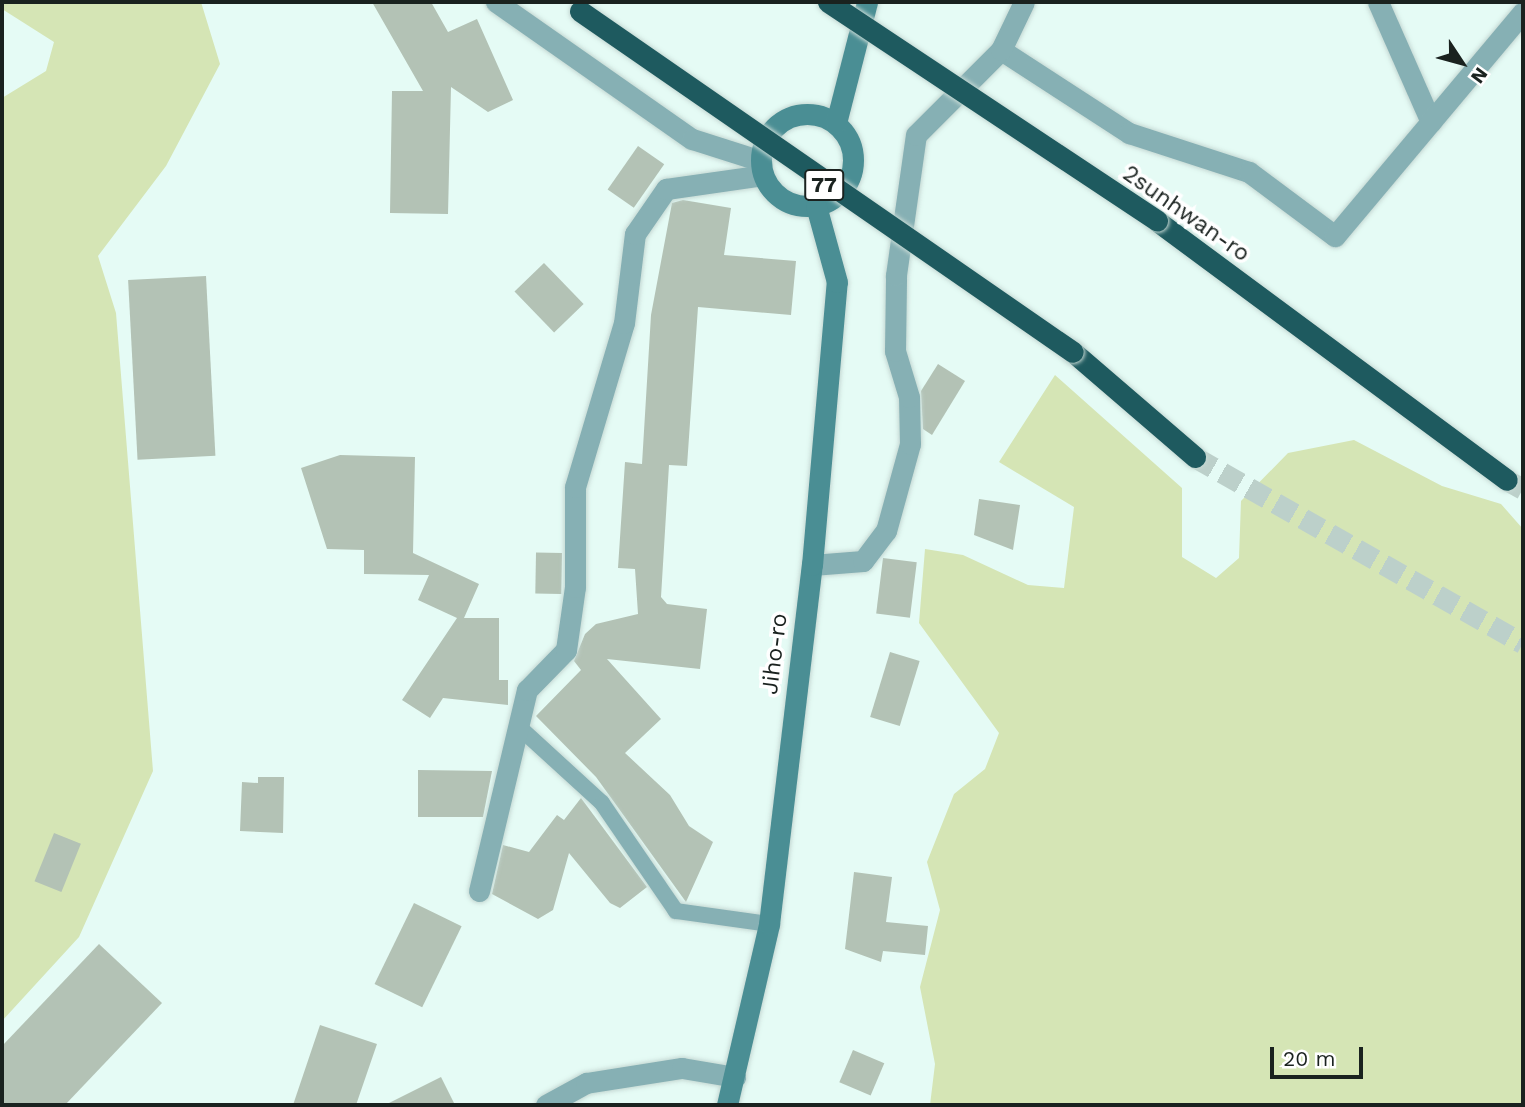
<!DOCTYPE html>
<html>
<head>
<meta charset="utf-8">
<style>
  body { margin:0 }
  #map { position:relative; width:1525px; height:1107px; overflow:hidden; background:#e5fbf5; font-family:"Work Sans",sans-serif }
  div>[style] { position:absolute }
  [style*='--x'] { left:calc(var(--x)*1px); top:calc(var(--y)*1px); width:calc(var(--w)*1px); rotate:calc(var(--a)*1deg) }
  .green>* { inset:0; background:#d5e5b5 }
  .building>* { inset:0; background:#b3c2b5; transform-origin:0 0 }
  .highway-tunnel>* { height:21px; margin-top:-10.5px; transform-origin:0; background:repeating-linear-gradient(90deg,#bcd0ca 0 21px,transparent 0 31px) }
  .roads { filter:drop-shadow(0 0 2px #c5d8d3) drop-shadow(0 0 2px #c5d8d3) }
  .lane>* { height:16px; margin:-8px; padding:0 8px; transform-origin:8px; border-radius:8px; background:#86b0b4 }
  .street>* { height:21px; margin:-10.5px; padding:0 10.5px; transform-origin:10.5px; border-radius:10.5px; background:#86b0b4 }
  .secondary>* { height:21px; margin:-10.5px; padding:0 10.5px; transform-origin:10.5px; border-radius:10.5px; background:#4a8e94 }
  .secondary>.ring { margin:-10.5px; padding:0; box-sizing:content-box; background:none; border:21px solid #4a8e94; border-radius:50% }
  .highway>* { height:21px; margin:-10.5px; padding:0 10.5px; transform-origin:10.5px; border-radius:10.5px; background:#1e5a5f }
  .bridges { filter:drop-shadow(0 0 2px #c5d8d3) drop-shadow(0 0 2px #c5d8d3) }
  .highway-bridge>* { height:21px; margin:-10.5px; padding:0 10.5px; transform-origin:10.5px; border-radius:10.5px; background:#1e5a5f }
  span { translate:-50% -50%; white-space:nowrap; text-align:center; line-height:1.15; -webkit-text-stroke:7px #fff; paint-order:stroke }
  .shield-label span { padding:2px 5px; background:#fff; border:2px solid; border-radius:5px; -webkit-text-stroke-width:0 }
  .shield-label { font-size:21px; color:#1a221f; font-weight:700 }
  .street-label { font-size:23px; color:#1a221f }
  .frame { position:absolute; inset:0; border:4px solid #1a221f; pointer-events:none }
  .north { position:absolute; left:1427px; top:28px; width:70px; height:70px; -webkit-text-stroke:5px #fff; paint-order:stroke; rotate:126deg; font-size:19px; font-weight:700; line-height:28px; text-align:center; color:#1a221f }
  .north::after { content:''; display:block; margin:auto; width:24px; height:32px; background:#1a221f; clip-path:polygon(50% 0,100% 100%,50% 72%,0 100%) }
  .scale { position:absolute; left:1270px; top:1047px; width:93px; height:32px; box-sizing:border-box; border:4px solid #1a221f; border-top:0; padding-left:9px; font-size:21px; line-height:24px; white-space:nowrap; color:#1a221f; -webkit-text-stroke:5px #fff; paint-order:stroke }
</style>
</head>
<body>
<div id="map">
  <div class="green">
    <div style="clip-path:polygon(2px 2px,201px 2px,220px 64px,166px 166px,98px 256px,116px 313px,153px 771px,79px 937px,2px 1021px,2px 98px,46px 71px,54px 42px,2px 9px)"></div>
    <div style="clip-path:polygon(1055px 375px,1182px 488px,1182px 557px,1216px 578px,1239px 558px,1241px 501px,1288px 453px,1354px 440px,1442px 486px,1501px 504px,1523px 529px,1523px 1105px,930px 1105px,935px 1064px,920px 987px,940px 910px,927px 862px,954px 794px,985px 769px,999px 733px,919px 623px,925px 549px,963px 555px,1028px 585px,1064px 588px,1074px 507px,999px 462px)"></div>
  </div>
  <div class="building">
    <div style="clip-path:polygon(372px 2px,431px 2px,448px 32px,477px 19px,513px 100px,488px 112px,451px 87px,448px 214px,390px 213px,392px 91px,423px 91px)"></div>
    <div style="left:638px;top:146px;width:32px;height:53px;rotate:35deg"></div>
    <div style="clip-path:polygon(683px 200px,731px 208px,724px 255px,796px 261px,791px 315px,698px 307px,687px 466px,669px 465px,661px 597px,667px 604px,707px 609px,700px 669px,607px 659px,661px 719px,625px 753px,670px 795px,689px 826px,713px 842px,686px 902px,596px 777px,536px 716px,581px 670px,574px 661px,585px 634px,596px 624px,638px 614px,635px 569px,618px 568px,625px 462px,642px 464px,651px 315px,672px 203px)"></div>
    <div style="left:544px;top:263px;width:57px;height:41px;rotate:46deg"></div>
    <div style="left:206px;top:276px;width:180px;height:78px;rotate:87deg"></div>
    <div style="clip-path:polygon(938px 364px,965px 381px,932px 435px,923px 429px,921px 391px)"></div>
    <div style="clip-path:polygon(340px 455px,415px 457px,413px 553px,479px 584px,464px 618px,499px 618px,499px 680px,508px 680px,508px 705px,443px 698px,430px 718px,402px 700px,457px 618px,418px 600px,429px 575px,364px 574px,364px 550px,327px 549px,301px 468px)"></div>
    <div style="clip-path:polygon(979px 499px,1020px 505px,1013px 550px,974px 535px)"></div>
    <div style="left:562px;top:553px;width:41px;height:26px;rotate:91deg"></div>
    <div style="left:883px;top:558px;width:34px;height:56px;rotate:7deg"></div>
    <div style="left:890px;top:652px;width:31px;height:68px;rotate:17deg"></div>
    <div style="clip-path:polygon(418px 770px,492px 771px,483px 817px,418px 817px)"></div>
    <div style="clip-path:polygon(258px 777px,284px 777px,283px 833px,240px 831px,242px 782px,258px 783px)"></div>
    <div style="clip-path:polygon(581px 798px,647px 887px,620px 908px,610px 903px,569px 853px,553px 910px,538px 919px,492px 894px,503px 845px,529px 852px,557px 815px,564px 820px)"></div>
    <div style="left:54px;top:833px;width:29px;height:52px;rotate:22deg"></div>
    <div style="clip-path:polygon(854px 872px,892px 877px,886px 922px,928px 926px,925px 955px,883px 951px,881px 962px,845px 949px)"></div>
    <div style="left:414px;top:903px;width:53px;height:90px;rotate:26deg"></div>
    <div style="clip-path:polygon(99px 944px,162px 1003px,65px 1105px,2px 1105px,2px 1046px)"></div>
    <div style="clip-path:polygon(320px 1025px,377px 1044px,356px 1105px,293px 1105px)"></div>
    <div style="left:853px;top:1050px;width:34px;height:35px;rotate:23deg"></div>
    <div style="clip-path:polygon(441px 1077px,455px 1105px,385px 1105px)"></div>
  </div>
  <div class="highway-tunnel">
    <div style="--x:1195;--y:457;--w:377;--a:29.6"></div>
    <div style="--x:1507;--y:480;--w:18;--a:29"></div>
  </div>
  <div class="roads">
    <div class="lane">
      <div style="--x:520;--y:728;--w:111;--a:42.4"></div>
      <div style="--x:602;--y:803;--w:131;--a:55.6"></div>
      <div style="--x:676;--y:911;--w:94;--a:8"></div>
    </div>
    <div class="street">
      <div style="--x:496;--y:2;--w:239;--a:35"></div>
      <div style="--x:692;--y:139;--w:72;--a:17.7"></div>
      <div style="--x:1378;--y:2;--w:131;--a:66.2"></div>
      <div style="--x:1001;--y:50;--w:153;--a:33"></div>
      <div style="--x:1129;--y:133;--w:126;--a:18"></div>
      <div style="--x:1249;--y:172;--w:107;--a:36.7"></div>
      <div style="--x:1335;--y:236;--w:292;--a:-50"></div>
      <div style="--x:812;--y:565;--w:51;--a:-4.5"></div>
      <div style="--x:863;--y:561;--w:38;--a:-53"></div>
      <div style="--x:886;--y:531;--w:90;--a:-74.6"></div>
      <div style="--x:910;--y:444;--w:47;--a:-91.2"></div>
      <div style="--x:909;--y:397;--w:48;--a:-106.9"></div>
      <div style="--x:895;--y:351;--w:76;--a:-89.2"></div>
      <div style="--x:896;--y:275;--w:141;--a:-81.9"></div>
      <div style="--x:916;--y:135;--w:120;--a:-45"></div>
      <div style="--x:1001;--y:50;--w:53;--a:-64.4"></div>
      <div style="--x:479;--y:891;--w:207;--a:-76.6"></div>
      <div style="--x:527;--y:690;--w:56;--a:-45.7"></div>
      <div style="--x:566;--y:650;--w:64;--a:-81.9"></div>
      <div style="--x:575;--y:587;--w:100;--a:-90"></div>
      <div style="--x:575;--y:487;--w:171;--a:-73.4"></div>
      <div style="--x:624;--y:323;--w:90;--a:-83"></div>
      <div style="--x:635;--y:234;--w:55;--a:-55.4"></div>
      <div style="--x:666;--y:189;--w:98;--a:-8.2"></div>
      <div style="--x:546;--y:1105;--w:46;--a:-28.8"></div>
      <div style="--x:586;--y:1083;--w:97;--a:-8.9"></div>
      <div style="--x:682;--y:1068;--w:54;--a:9.6"></div>
    </div>
    <div class="secondary">
      <div class="ring" style="left:761px;top:114px;width:71px;height:71px"></div>
      <div style="--x:836;--y:123;--w:125;--a:-75.6"></div>
      <div style="--x:727;--y:1105;--w:186;--a:-76.9"></div>
      <div style="--x:769;--y:924;--w:362;--a:-83.2"></div>
      <div style="--x:812;--y:565;--w:284;--a:-85"></div>
      <div style="--x:837;--y:282;--w:79;--a:-105.4"></div>
    </div>
    <div class="highway">
      <div style="--x:1157;--y:221;--w:435;--a:36.5"></div>
      <div style="--x:1073;--y:352;--w:161;--a:40.7"></div>
    </div>
  </div>
  <div class="bridges">
    <div class="highway-bridge">
      <div style="--x:828;--y:2;--w:395;--a:33.6"></div>
      <div style="--x:580;--y:11;--w:599;--a:34.67"></div>
    </div>
  </div>
  <div class="shield-label">
    <span style="left:824px;top:185px">77</span>
  </div>
  <div class="street-label">
    <span style="left:1186px;top:214px;rotate:35deg">2sunhwan-ro</span>
    <span style="left:775px;top:654px;rotate:-83deg">Jiho-ro</span>
  </div>
  <div class="frame"></div>
  <div class="north">N</div>
  <div class="scale">20 m</div>
</div>
</body>
</html>
